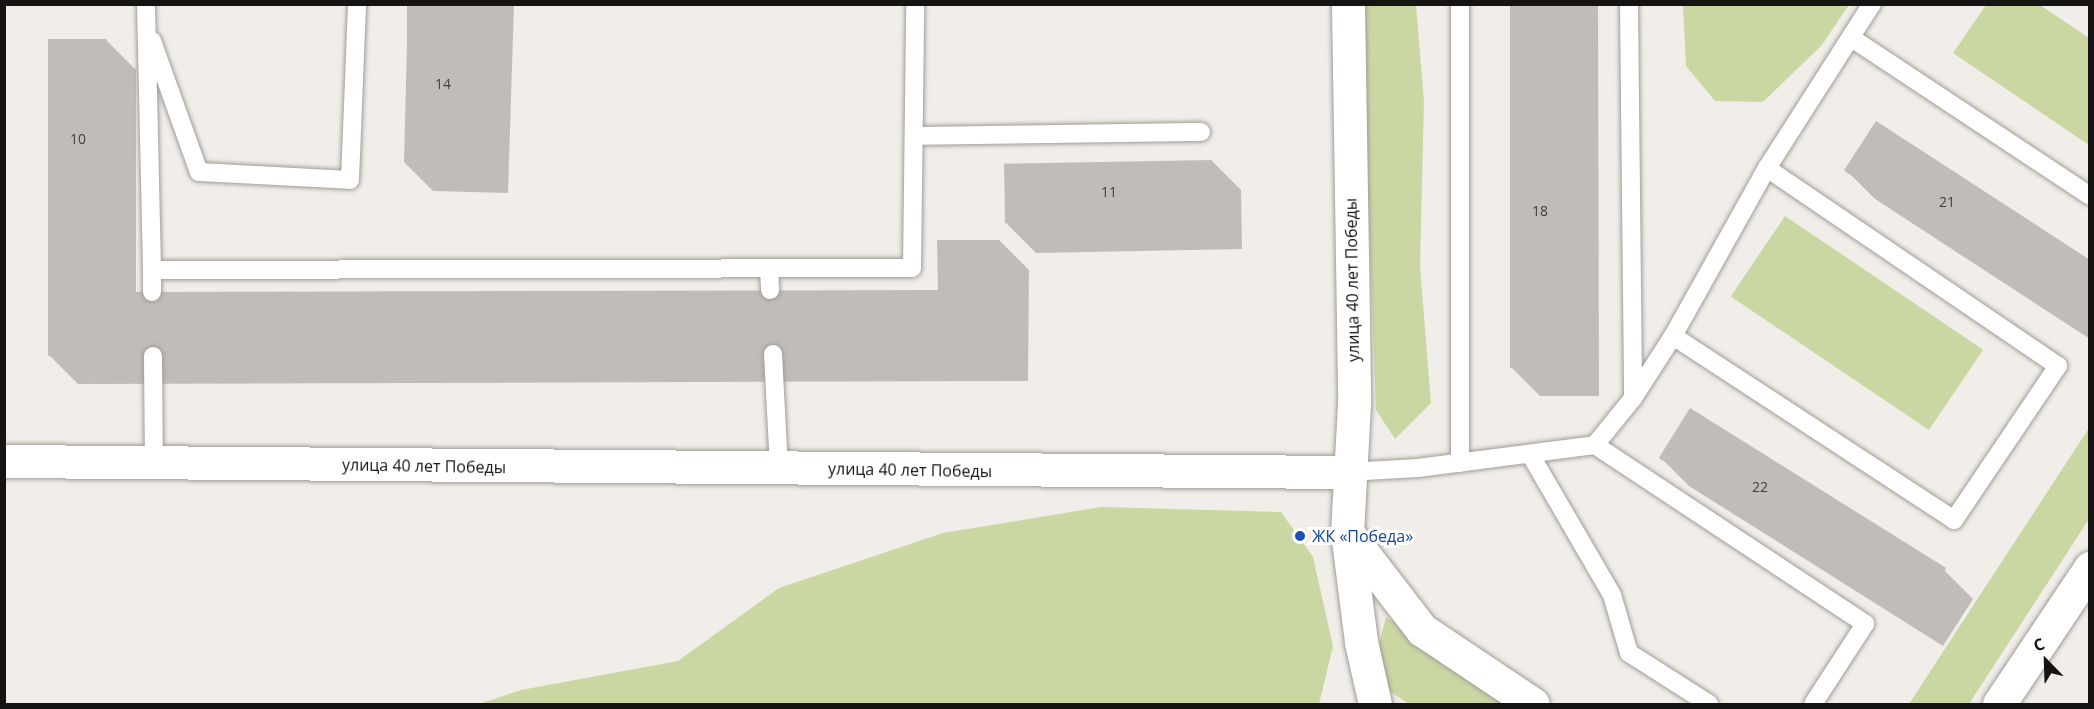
<!DOCTYPE html>
<html>
<head>
<meta charset="utf-8">
<style>
  body { margin:0 }
  #map { position:relative; width:2094px; height:709px; overflow:hidden; background:#f1ede8; font-family:"Open Sans",sans-serif }
  div>[style] { position:absolute }
  [style*='--x'] { left:calc(var(--x)*1px); top:calc(var(--y)*1px); width:calc(var(--w)*1px); rotate:calc(var(--a)*1deg) }
  .green>* { inset:0; background:#cbd7a3; transform-origin:0 0 }
  .shadow>* { inset:0; background:#0003 }
  .building>* { inset:0; background:#c2bcb9; transform-origin:0 0 }
  .roads { filter:drop-shadow(0 0 2px #a09c98) drop-shadow(0 0 2px #a09c98) }
  .service>* { height:18px; margin:-9px; padding:0 9px; transform-origin:9px; border-radius:9px; background:#fff }
  .minor>* { height:33px; margin:-16.5px; padding:0 16.5px; transform-origin:16.5px; border-radius:16.5px; background:#fff }
  .dots>* { width:16px; height:16px; translate:-50% -50%; box-sizing:border-box; border:3px solid #fff; border-radius:50% }
  span { translate:-50% -50%; white-space:nowrap; text-align:center; line-height:1.15; -webkit-text-stroke:6px #fff; paint-order:stroke }
  .number-label { font-size:14px; color:#413e3c }
  .number-label span { -webkit-text-stroke-width:0 }
  .street-label { font-size:16px; color:#161413 }
  .transit-label { font-size:16px; color:#164399 }
  .left { translate:0 -50%; text-align:left }
  .frame { position:absolute; inset:0; border:6px solid #161413; pointer-events:none }
  .north { position:absolute; left:2016px; top:631px; width:60px; height:60px; -webkit-text-stroke:4px #fff; paint-order:stroke; rotate:337deg; font-size:16px; font-weight:700; line-height:24px; text-align:center; color:#161413 }
  .north::after { content:''; display:block; margin:auto; width:21px; height:27px; background:#161413; clip-path:polygon(50% 0,100% 100%,50% 72%,0 100%) }
</style>
</head>
<body>
<div id="map">
  <div class="green">
    <div style="clip-path:polygon(1361px 5px,1416px 5px,1424px 101px,1420px 267px,1431px 403px,1395px 439px,1376px 410px)"></div>
    <div style="clip-path:polygon(1683px 5px,1683px 4px,1849px 5px,1821px 46px,1763px 102px,1715px 101px,1686px 66px)"></div>
    <div style="clip-path:polygon(1986px 5px,2040px 5px,2089px 38px,2089px 145px,1953px 53px)"></div>
    <div style="left:1785px;top:216px;width:239px;height:97px;rotate:34deg"></div>
    <div style="clip-path:polygon(2089px 428px,2089px 519px,1969px 704px,1909px 704px)"></div>
    <div style="clip-path:polygon(1102px 507px,1281px 512px,1313px 557px,1333px 646px,1319px 704px,479px 704px,521px 690px,678px 661px,779px 588px,943px 533px)"></div>
    <div style="clip-path:polygon(1386px 617px,1516px 704px,1409px 704px,1386px 689px,1379px 645px)"></div>
  </div>
  <div class="shadow">
    <div style="clip-path:polygon(408px 4px,514px 4px,508px 193px,433px 191px,404px 162px)"></div>
    <div style="clip-path:polygon(1511px 4px,1598px 4px,1599px 396px,1540px 396px,1511px 367px)"></div>
    <div style="clip-path:polygon(107px 41px,136px 70px,136px 293px,939px 291px,1000px 241px,1029px 270px,1028px 381px,78px 384px,49px 355px)"></div>
    <div style="clip-path:polygon(1212px 161px,1241px 190px,1242px 249px,1036px 253px,1007px 224px)"></div>
    <div style="clip-path:polygon(1846px 170px,2090px 263px,2090px 339px,1875px 199px)"></div>
    <div style="clip-path:polygon(1660px 457px,1944px 570px,1973px 599px,1943px 646px,1689px 486px)"></div>
  </div>
  <div class="building">
    <div style="left:1510px;top:4px;width:60px;height:364px"></div>
    <div style="left:407px;top:5px;width:78px;height:158px"></div>
    <div style="clip-path:polygon(48px 39px,107px 39px,107px 292px,938px 290px,937px 240px,1000px 240px,1000px 353px,48px 356px)"></div>
    <div style="left:1876px;top:121px;width:256px;height:59px;rotate:33deg"></div>
    <div style="left:1212px;top:160px;width:60px;height:208px;rotate:89deg"></div>
    <div style="left:1690px;top:408px;width:302px;height:59px;rotate:32deg"></div>
  </div>
  <div class="roads">
    <div class="service">
      <div style="--x:146;--y:4;--w:266;--a:88.7"></div>
      <div style="--x:152;--y:270;--w:760;--a:-0.15"></div>
      <div style="--x:912;--y:268;--w:264;--a:-89.3"></div>
      <div style="--x:1629;--y:4;--w:394;--a:89.4"></div>
      <div style="--x:1853;--y:39;--w:284;--a:33.5"></div>
      <div style="--x:152;--y:41;--w:139;--a:70.3"></div>
      <div style="--x:199;--y:172;--w:151;--a:3"></div>
      <div style="--x:350;--y:180;--w:176;--a:-87.7"></div>
      <div style="--x:914;--y:136;--w:287;--a:-0.8"></div>
      <div style="--x:769;--y:269;--w:21;--a:87"></div>
      <div style="--x:152;--y:270;--w:22;--a:90"></div>
      <div style="--x:1673;--y:336;--w:336;--a:33.2"></div>
      <div style="--x:1954;--y:520;--w:186;--a:-56"></div>
      <div style="--x:2058;--y:366;--w:352;--a:-145.8"></div>
      <div style="--x:773;--y:354;--w:115;--a:87"></div>
      <div style="--x:153;--y:356;--w:107;--a:89.5"></div>
      <div style="--x:1595;--y:445;--w:324;--a:33.5"></div>
      <div style="--x:1865;--y:624;--w:95;--a:123"></div>
      <div style="--x:1530;--y:454;--w:163;--a:59.8"></div>
      <div style="--x:1612;--y:595;--w:60;--a:73.7"></div>
      <div style="--x:1629;--y:653;--w:95;--a:32.5"></div>
      <div style="--x:1460;--y:463;--w:459;--a:-90"></div>
      <div style="--x:1347;--y:472;--w:71;--a:-3.2"></div>
      <div style="--x:1418;--y:468;--w:178;--a:-7.4"></div>
      <div style="--x:1595;--y:445;--w:60;--a:-51"></div>
      <div style="--x:1633;--y:398;--w:74;--a:-57.2"></div>
      <div style="--x:1673;--y:336;--w:193;--a:-60.8"></div>
      <div style="--x:1767;--y:168;--w:195;--a:-57.4"></div>
    </div>
    <div class="minor">
      <div style="--x:1348;--y:4;--w:400;--a:89.1"></div>
      <div style="--x:1354;--y:404;--w:128;--a:93.1"></div>
      <div style="--x:1347;--y:532;--w:111;--a:82.7"></div>
      <div style="--x:1361;--y:642;--w:64;--a:77.3"></div>
      <div style="--x:4;--y:461;--w:1343;--a:0.47"></div>
      <div style="--x:1348;--y:534;--w:121;--a:52.4"></div>
      <div style="--x:1422;--y:630;--w:133;--a:33.7"></div>
      <div style="--x:1999;--y:704;--w:164;--a:-56.2"></div>
    </div>
  </div>
  <div class="dots">
    <div style="left:1300px;top:536px;background:#1a4fb4"></div>
  </div>
  <div class="number-label">
    <span style="left:443px;top:84px">14</span>
    <span style="left:78px;top:139px">10</span>
    <span style="left:1109px;top:192px">11</span>
    <span style="left:1947px;top:202px">21</span>
    <span style="left:1540px;top:211px">18</span>
    <span style="left:1760px;top:487px">22</span>
  </div>
  <div class="street-label">
    <span style="left:1352px;top:280px;rotate:-91deg">улица 40 лет Победы</span>
    <span style="left:424px;top:466px;rotate:1deg">улица 40 лет Победы</span>
    <span style="left:910px;top:470px;rotate:1deg">улица 40 лет Победы</span>
  </div>
  <div class="transit-label">
    <span class="left" style="left:1312px;top:536px">ЖК «Победа»</span>
  </div>
  <div class="frame"></div>
  <div class="north">С</div>
</div>
</body>
</html>
